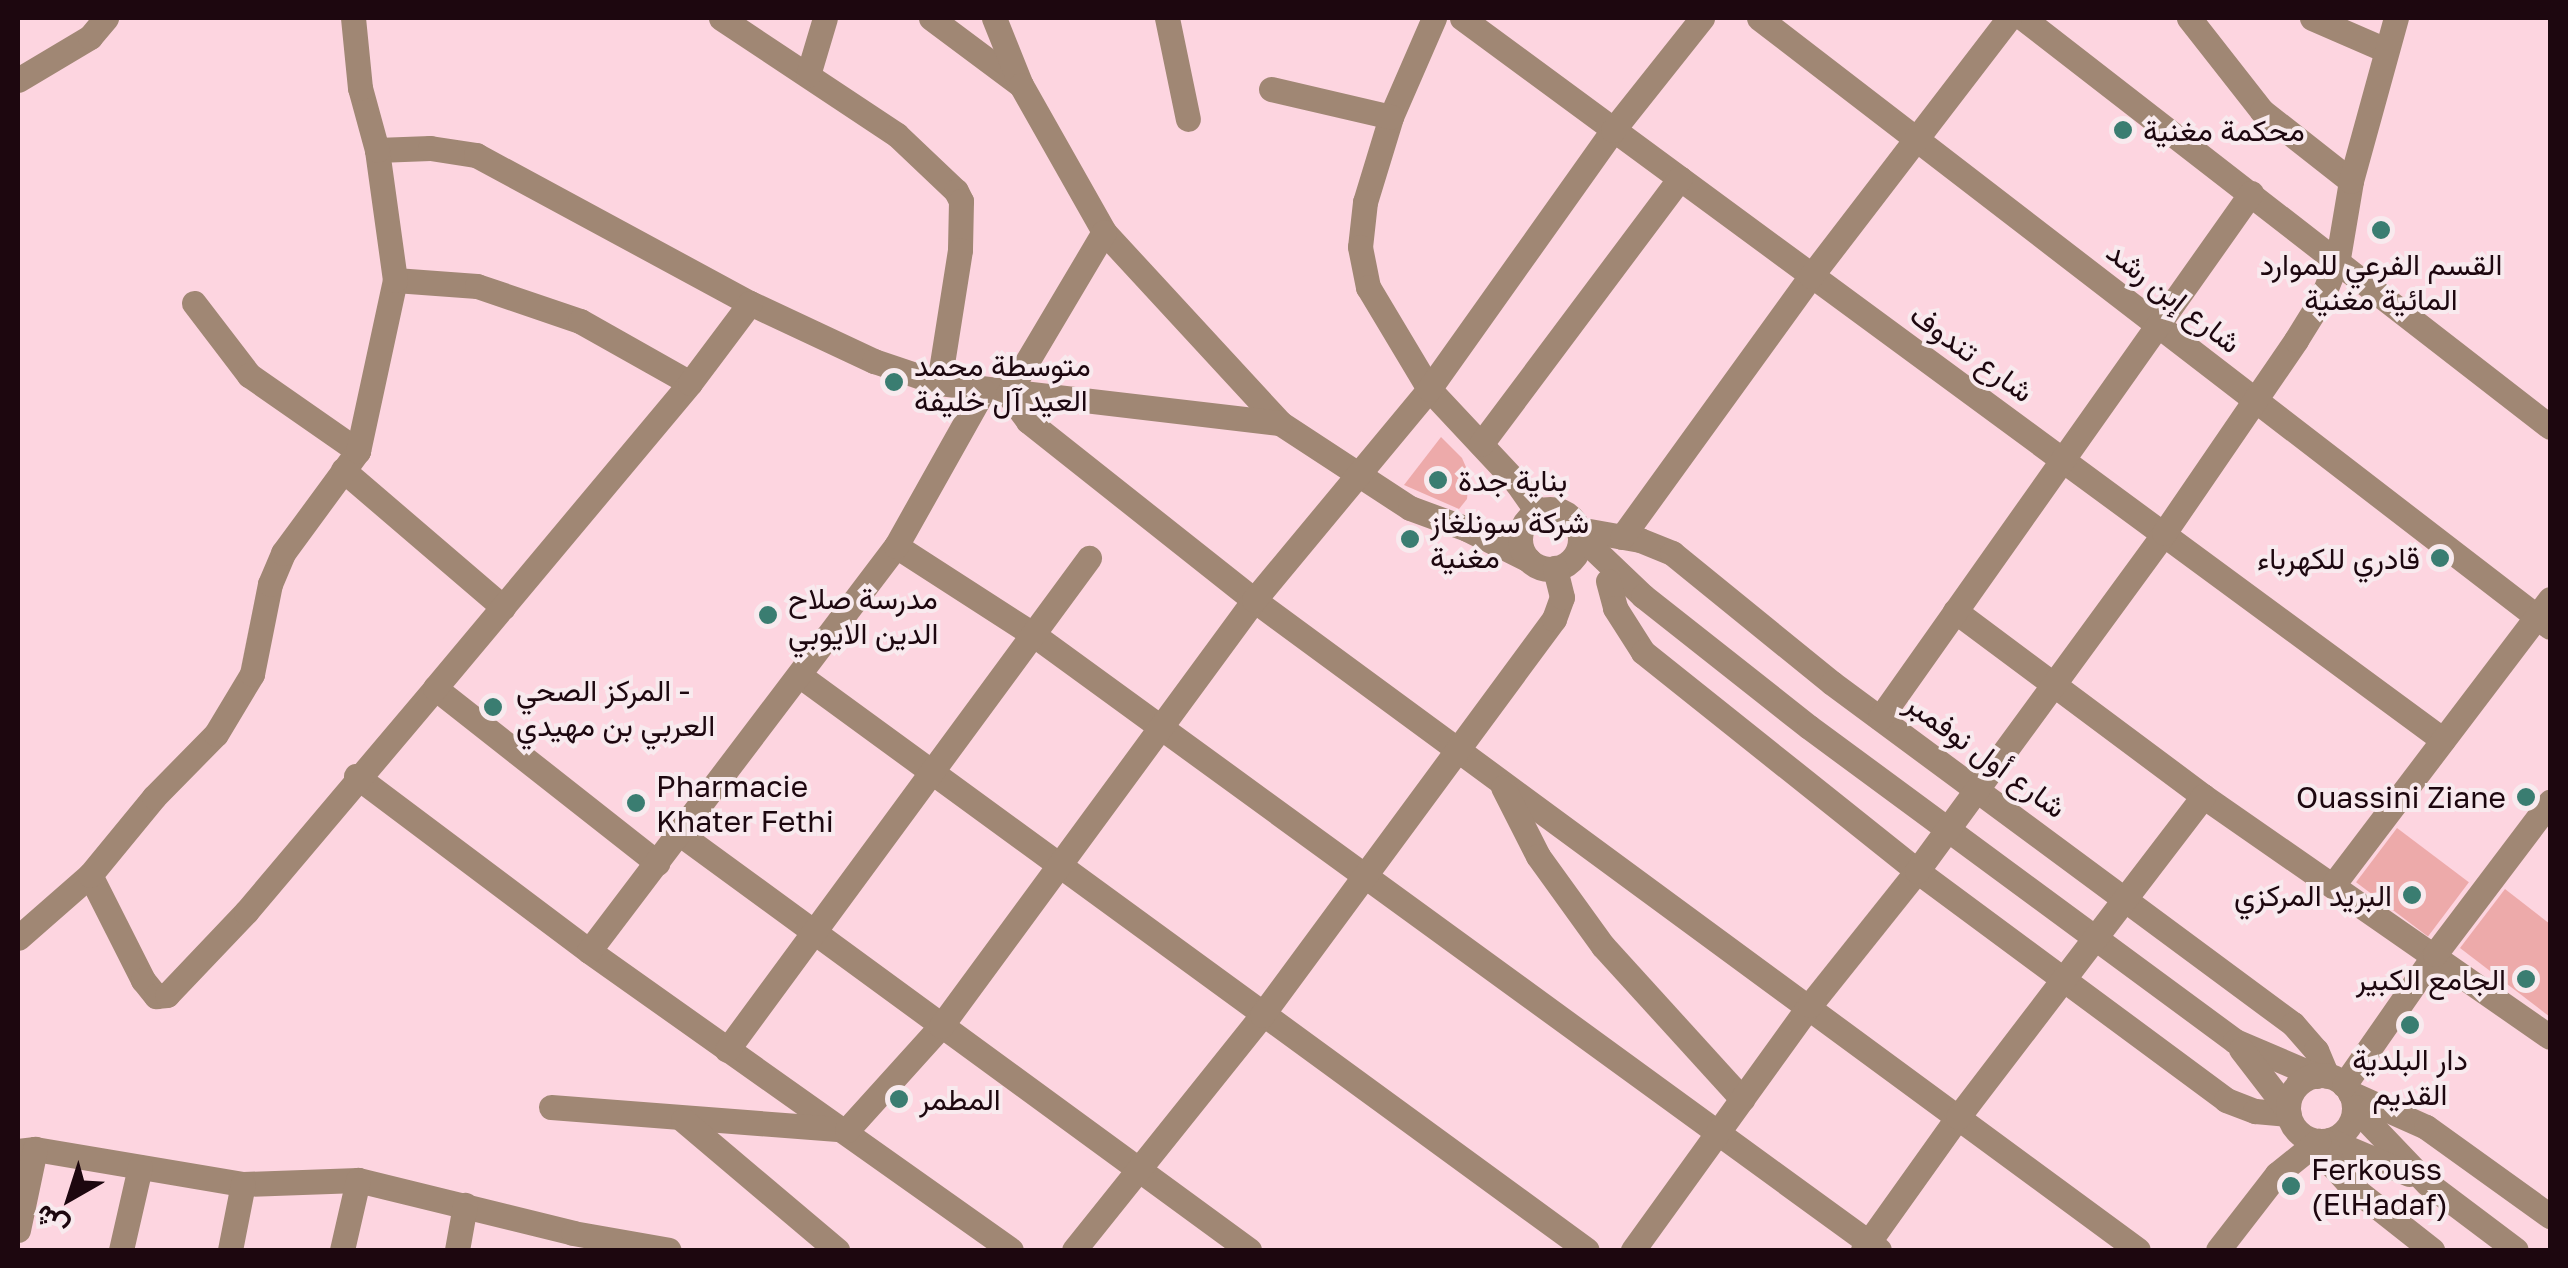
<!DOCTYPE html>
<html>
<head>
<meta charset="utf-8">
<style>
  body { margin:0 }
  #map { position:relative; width:2568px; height:1268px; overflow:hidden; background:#fdd5e0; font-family:"Golos Text",Vazirmatn,sans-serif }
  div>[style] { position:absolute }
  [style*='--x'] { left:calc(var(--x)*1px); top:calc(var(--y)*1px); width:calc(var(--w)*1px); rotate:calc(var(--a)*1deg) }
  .building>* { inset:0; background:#edaaaa; transform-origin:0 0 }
  .minor>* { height:25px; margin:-12.5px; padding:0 12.5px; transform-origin:12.5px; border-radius:12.5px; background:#a08774 }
  .minor>.ring { margin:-12.5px; padding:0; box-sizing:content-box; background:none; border:25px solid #a08774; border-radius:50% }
  .tertiary>* { height:25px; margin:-12.5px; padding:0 12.5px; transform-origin:12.5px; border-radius:12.5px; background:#a08774 }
  .dots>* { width:28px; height:28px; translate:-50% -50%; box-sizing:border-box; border:5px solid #f8eaee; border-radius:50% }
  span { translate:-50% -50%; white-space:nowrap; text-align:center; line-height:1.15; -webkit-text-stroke:8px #f8eaee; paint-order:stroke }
  .poi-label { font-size:30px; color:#1d070f }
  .left { translate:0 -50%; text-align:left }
  .right { translate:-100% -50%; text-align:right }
  .street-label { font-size:30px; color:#1d070f }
  .frame { position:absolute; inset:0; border:20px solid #1d070f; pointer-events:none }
  .north { position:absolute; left:20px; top:1148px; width:100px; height:100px; -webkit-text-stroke:8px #f8eaee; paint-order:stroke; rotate:219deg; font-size:28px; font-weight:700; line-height:40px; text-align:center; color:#1d070f }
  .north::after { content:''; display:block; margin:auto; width:35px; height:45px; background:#1d070f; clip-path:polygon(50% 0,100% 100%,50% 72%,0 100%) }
</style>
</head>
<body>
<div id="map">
  <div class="building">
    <div style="clip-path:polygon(1441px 437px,1462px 458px,1469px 474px,1467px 499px,1459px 509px,1404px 485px)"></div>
    <div style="left:2397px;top:828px;width:90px;height:68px;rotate:37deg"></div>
    <div style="clip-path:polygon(2505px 889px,2550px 924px,2550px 1017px,2460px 948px)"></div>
  </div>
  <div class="minor">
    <div style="--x:721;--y:18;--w:211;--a:33.6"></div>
    <div style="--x:897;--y:135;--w:81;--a:43.5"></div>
    <div style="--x:956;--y:191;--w:11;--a:63"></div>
    <div style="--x:961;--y:201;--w:49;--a:91.2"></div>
    <div style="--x:960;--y:250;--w:135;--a:99"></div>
    <div style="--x:931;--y:18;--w:112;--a:36.7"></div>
    <div style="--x:994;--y:18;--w:72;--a:68.1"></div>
    <div style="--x:1021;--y:85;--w:169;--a:60.5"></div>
    <div style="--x:1104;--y:232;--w:260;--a:47.3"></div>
    <div style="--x:1280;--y:423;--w:155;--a:33.2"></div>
    <div style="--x:1410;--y:508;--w:61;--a:20.2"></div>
    <div style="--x:1467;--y:529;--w:69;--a:26.6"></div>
    <div style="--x:1167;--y:18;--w:103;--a:78.3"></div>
    <div style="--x:1434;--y:18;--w:108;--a:113.5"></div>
    <div style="--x:1391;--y:117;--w:89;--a:107"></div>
    <div style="--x:1365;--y:202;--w:45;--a:96.3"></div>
    <div style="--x:1360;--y:247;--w:41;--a:78.7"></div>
    <div style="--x:1368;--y:287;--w:119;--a:59.1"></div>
    <div style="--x:1429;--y:389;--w:129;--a:46.9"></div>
    <div style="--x:1517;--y:483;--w:35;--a:55"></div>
    <div style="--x:1462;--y:18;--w:1218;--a:36.35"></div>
    <div style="--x:1759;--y:18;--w:998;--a:37.59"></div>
    <div style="--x:2023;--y:18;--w:667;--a:37.81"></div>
    <div style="--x:2189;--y:18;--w:118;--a:51.9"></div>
    <div style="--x:2262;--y:111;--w:113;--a:38.2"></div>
    <div style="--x:2312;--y:18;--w:81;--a:23.4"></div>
    <div style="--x:808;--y:75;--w:59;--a:-73.4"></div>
    <div style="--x:18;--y:80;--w:84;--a:-30.8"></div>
    <div style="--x:90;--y:37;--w:25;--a:-50"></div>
    <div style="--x:1271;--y:89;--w:123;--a:13.1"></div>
    <div style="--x:377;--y:150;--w:53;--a:-2.2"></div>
    <div style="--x:430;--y:148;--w:47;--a:8.7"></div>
    <div style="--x:476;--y:155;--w:311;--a:28.4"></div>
    <div style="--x:750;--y:303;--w:137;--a:25.1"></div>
    <div style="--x:874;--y:361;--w:69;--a:18.7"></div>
    <div style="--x:939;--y:383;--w:343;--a:6.7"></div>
    <div style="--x:1104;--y:232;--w:188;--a:120.7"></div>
    <div style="--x:1008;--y:394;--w:34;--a:53"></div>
    <div style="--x:1028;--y:421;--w:288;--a:38.4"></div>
    <div style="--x:1254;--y:600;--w:1097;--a:36.33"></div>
    <div style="--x:395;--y:280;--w:82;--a:4.2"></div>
    <div style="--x:477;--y:286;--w:109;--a:18.8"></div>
    <div style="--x:580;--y:321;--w:126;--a:29.4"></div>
    <div style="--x:194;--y:303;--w:91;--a:52.6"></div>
    <div style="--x:249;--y:375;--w:133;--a:34.9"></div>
    <div style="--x:1481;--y:444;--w:332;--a:-53.2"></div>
    <div style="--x:343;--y:470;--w:211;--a:40.6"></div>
    <div class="ring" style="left:1520px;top:509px;width:35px;height:35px"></div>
    <div style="--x:1578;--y:529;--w:63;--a:10.1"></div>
    <div style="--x:1640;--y:540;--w:35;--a:22"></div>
    <div style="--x:1672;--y:553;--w:206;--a:39.1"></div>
    <div style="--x:1832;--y:683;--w:573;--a:36.49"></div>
    <div style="--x:2293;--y:1024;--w:35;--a:49"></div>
    <div style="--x:2316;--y:1050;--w:28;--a:67"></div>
    <div style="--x:1580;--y:536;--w:87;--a:43.6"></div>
    <div style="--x:1643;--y:596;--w:211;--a:38.3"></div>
    <div style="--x:1809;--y:727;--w:529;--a:36.39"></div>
    <div style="--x:2235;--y:1041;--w:89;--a:23.1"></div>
    <div style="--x:1622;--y:537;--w:322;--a:-54.1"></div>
    <div style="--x:1811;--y:276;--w:325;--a:-52.5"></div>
    <div style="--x:896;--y:546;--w:164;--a:32.8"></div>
    <div style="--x:1034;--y:635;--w:1045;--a:36.05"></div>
    <div style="--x:1608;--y:581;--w:28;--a:75"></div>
    <div style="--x:1615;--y:608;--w:52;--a:57.5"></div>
    <div style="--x:1643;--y:652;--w:351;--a:38.6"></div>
    <div style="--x:1917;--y:871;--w:385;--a:36.5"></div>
    <div style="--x:2226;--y:1100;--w:31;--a:21"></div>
    <div style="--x:2255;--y:1111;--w:34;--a:5"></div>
    <div style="--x:1955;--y:611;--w:309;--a:36.7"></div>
    <div style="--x:2203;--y:796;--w:422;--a:34.8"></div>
    <div style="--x:799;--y:675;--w:975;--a:36.12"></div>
    <div style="--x:435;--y:688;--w:283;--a:38.2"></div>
    <div style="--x:1880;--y:718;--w:643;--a:-54.75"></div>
    <div style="--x:356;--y:776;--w:291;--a:36.9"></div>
    <div style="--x:589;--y:951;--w:517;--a:35.32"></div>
    <div style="--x:1503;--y:787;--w:77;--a:63.1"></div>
    <div style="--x:1538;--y:856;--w:111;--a:54.2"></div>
    <div style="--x:1603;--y:946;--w:207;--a:47.7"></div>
    <div style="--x:680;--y:834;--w:705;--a:36.17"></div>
    <div style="--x:90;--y:875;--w:118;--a:63.2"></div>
    <div style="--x:143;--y:980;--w:21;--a:51"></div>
    <div style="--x:156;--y:996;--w:11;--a:-5"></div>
    <div style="--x:167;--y:995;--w:115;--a:-46.4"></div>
    <div style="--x:246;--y:912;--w:293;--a:-49.8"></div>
    <div style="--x:435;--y:688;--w:398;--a:-50.1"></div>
    <div style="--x:690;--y:383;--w:100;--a:-53.1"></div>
    <div style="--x:2333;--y:885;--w:359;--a:-52.8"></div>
    <div style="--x:18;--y:938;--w:96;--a:-41.2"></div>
    <div style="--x:90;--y:875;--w:101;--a:-50.6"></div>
    <div style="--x:154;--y:797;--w:88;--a:-45.5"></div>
    <div style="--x:216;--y:734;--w:70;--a:-59"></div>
    <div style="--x:252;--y:674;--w:92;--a:-78.7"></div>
    <div style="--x:270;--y:584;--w:34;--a:-67"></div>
    <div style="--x:283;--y:553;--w:127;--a:-53.7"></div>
    <div style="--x:358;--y:451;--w:175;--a:-77.8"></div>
    <div style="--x:395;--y:280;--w:131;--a:-97.9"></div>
    <div style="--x:377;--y:150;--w:64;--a:-105.3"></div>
    <div style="--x:360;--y:88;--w:70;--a:-95.7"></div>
    <div style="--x:589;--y:951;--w:508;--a:-52.84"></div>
    <div style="--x:896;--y:546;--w:178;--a:-60.7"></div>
    <div style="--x:2241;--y:1049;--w:77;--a:52.4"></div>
    <div style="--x:727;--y:1050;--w:611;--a:-53.66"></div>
    <div class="ring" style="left:2288px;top:1075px;width:41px;height:41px"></div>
    <div style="--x:2350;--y:1093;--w:83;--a:24.1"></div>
    <div style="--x:2426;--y:1127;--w:153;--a:35.7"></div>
    <div style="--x:551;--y:1107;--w:297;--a:4.4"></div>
    <div style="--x:847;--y:1130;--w:140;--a:-47.9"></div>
    <div style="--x:941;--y:1026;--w:529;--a:-53.69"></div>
    <div style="--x:1254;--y:600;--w:274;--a:-50.3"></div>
    <div style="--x:1429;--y:389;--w:318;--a:-54.6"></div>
    <div style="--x:1613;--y:130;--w:143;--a:-51.5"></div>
    <div style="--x:2354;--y:1107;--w:105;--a:46.2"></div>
    <div style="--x:2427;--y:1183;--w:111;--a:37"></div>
    <div style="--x:683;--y:1120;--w:202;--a:40.2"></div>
    <div style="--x:2329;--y:1140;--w:87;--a:23"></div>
    <div style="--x:2324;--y:1141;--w:27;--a:70"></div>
    <div style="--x:2333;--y:1166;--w:28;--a:48"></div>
    <div style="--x:2352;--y:1187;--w:102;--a:38.2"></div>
    <div style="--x:18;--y:1151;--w:17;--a:-7"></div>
    <div style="--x:35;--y:1149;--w:211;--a:9.6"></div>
    <div style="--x:243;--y:1184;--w:115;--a:-2"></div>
    <div style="--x:358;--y:1180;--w:221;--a:13.8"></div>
    <div style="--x:573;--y:1233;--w:97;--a:10"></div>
    <div style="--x:18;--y:1230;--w:83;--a:-78.1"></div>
    <div style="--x:121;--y:1250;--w:85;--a:-77.1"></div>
    <div style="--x:230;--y:1250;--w:67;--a:-78.9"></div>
    <div style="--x:342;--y:1250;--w:72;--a:-77.1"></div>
    <div style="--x:457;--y:1250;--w:46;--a:-79.9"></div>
    <div style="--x:1074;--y:1250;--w:301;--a:-51.3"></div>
    <div style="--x:1262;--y:1015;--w:492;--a:-53.6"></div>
    <div style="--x:1554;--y:619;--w:23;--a:-70"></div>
    <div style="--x:1562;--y:597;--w:30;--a:-104"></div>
    <div style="--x:1633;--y:1250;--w:302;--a:-54.2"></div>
    <div style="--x:1810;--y:1005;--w:171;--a:-51.4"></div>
    <div style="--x:1917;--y:871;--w:419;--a:-53.8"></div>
    <div style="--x:2164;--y:533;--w:234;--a:-55.6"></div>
    <div style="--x:2296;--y:340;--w:49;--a:-58.2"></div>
    <div style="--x:2322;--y:298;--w:43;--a:-68.2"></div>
    <div style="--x:2338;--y:258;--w:78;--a:-80.4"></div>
    <div style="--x:2351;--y:181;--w:169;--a:-74.6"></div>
    <div style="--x:1863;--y:1250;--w:163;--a:-54.5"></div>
    <div style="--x:1958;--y:1117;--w:404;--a:-52.6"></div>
    <div style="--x:2218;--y:1250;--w:96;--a:-52.2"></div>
    <div style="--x:2277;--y:1174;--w:53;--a:-38.8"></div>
  </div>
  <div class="tertiary">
    <div style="--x:2344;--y:1085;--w:160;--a:-55.2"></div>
    <div style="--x:2435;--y:954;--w:191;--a:-52.9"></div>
  </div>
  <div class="dots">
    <div style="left:2123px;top:130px;background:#3a7d71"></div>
    <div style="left:2381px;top:230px;background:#3a7d71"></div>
    <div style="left:894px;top:382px;background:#3a7d71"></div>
    <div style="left:1438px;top:480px;background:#3a7d71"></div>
    <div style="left:1410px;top:539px;background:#3a7d71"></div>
    <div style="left:2440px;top:558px;background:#3a7d71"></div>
    <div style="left:768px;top:615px;background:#3a7d71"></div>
    <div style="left:493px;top:707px;background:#3a7d71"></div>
    <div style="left:2526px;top:797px;background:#3a7d71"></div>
    <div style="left:636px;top:803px;background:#3a7d71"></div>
    <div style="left:2412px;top:895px;background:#3a7d71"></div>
    <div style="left:2526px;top:979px;background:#3a7d71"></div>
    <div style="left:2410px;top:1025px;background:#3a7d71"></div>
    <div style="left:899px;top:1099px;background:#3a7d71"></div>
    <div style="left:2291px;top:1186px;background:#3a7d71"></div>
  </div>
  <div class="poi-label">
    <span class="left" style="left:2143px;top:130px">محكمة مغنية</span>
    <span style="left:2381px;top:281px">القسم الفرعي للموارد<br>المائية مغنية</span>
    <span class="left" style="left:914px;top:382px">متوسطة محمد<br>العيد آل خليفة</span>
    <span class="left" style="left:1458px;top:480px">بناية جدة</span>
    <span class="left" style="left:1430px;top:539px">شركة سونلغاز<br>مغنية</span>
    <span class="right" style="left:2420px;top:558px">قادري للكهرباء</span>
    <span class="left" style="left:788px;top:615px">مدرسة صلاح<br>الدين الايوبي</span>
    <span class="left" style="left:516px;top:707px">المركز الصحي -<br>العربي بن مهيدي</span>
    <span class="left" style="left:656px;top:803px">Pharmacie<br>Khater Fethi</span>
    <span class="right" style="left:2506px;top:797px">Ouassini Ziane</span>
    <span class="right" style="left:2392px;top:895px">البريد المركزي</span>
    <span class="right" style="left:2506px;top:979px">الجامع الكبير</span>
    <span style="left:2410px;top:1076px">دار البلدية<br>القديم</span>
    <span class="left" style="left:919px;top:1099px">المطمر</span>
    <span class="left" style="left:2311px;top:1186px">Ferkouss<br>(ElHadaf)</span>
  </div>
  <div class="street-label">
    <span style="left:2174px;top:297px;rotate:38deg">شارع إبن رشد</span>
    <span style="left:1972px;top:353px;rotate:36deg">شارع تندوف</span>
    <span style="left:1986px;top:755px;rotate:36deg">شارع أول نوفمبر</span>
  </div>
  <div class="frame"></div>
  <div class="north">ش</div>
</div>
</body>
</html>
